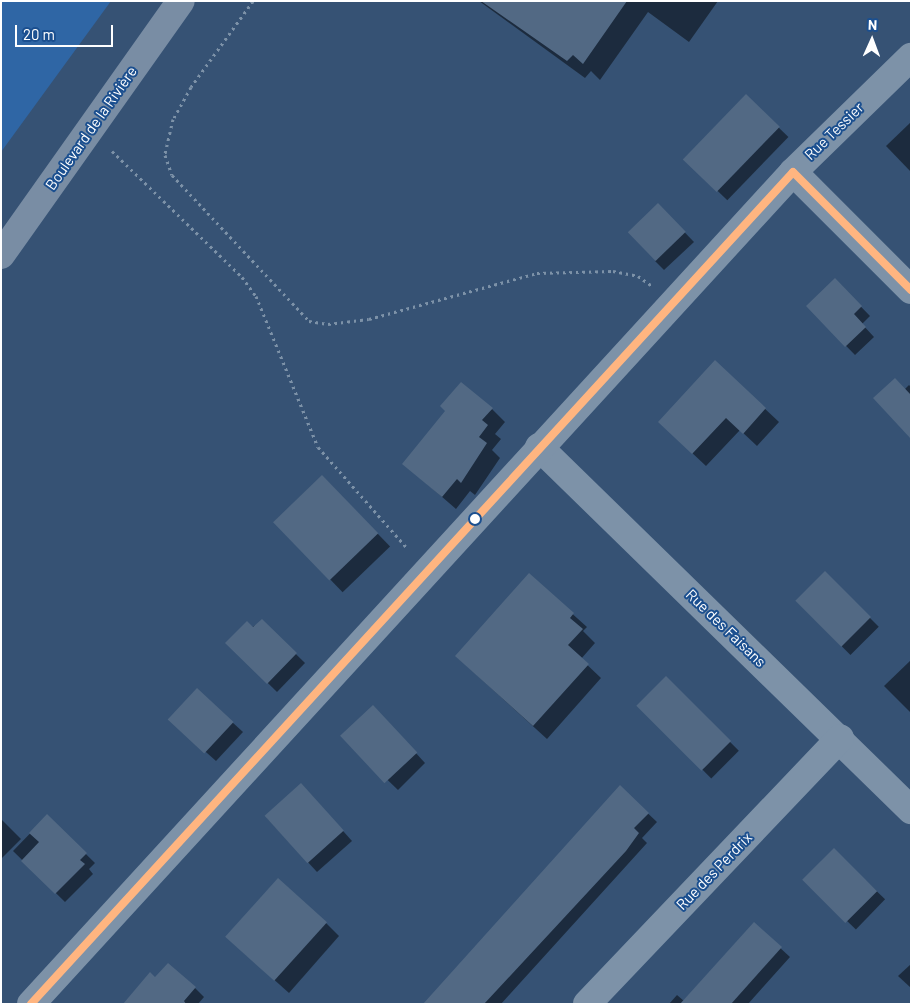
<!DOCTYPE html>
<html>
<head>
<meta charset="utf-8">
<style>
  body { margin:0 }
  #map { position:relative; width:912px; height:1005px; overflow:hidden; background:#365274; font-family:Barlow,sans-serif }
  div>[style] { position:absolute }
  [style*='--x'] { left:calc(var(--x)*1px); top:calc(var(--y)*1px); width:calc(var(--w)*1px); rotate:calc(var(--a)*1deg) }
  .green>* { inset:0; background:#2f66a5 }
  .shadow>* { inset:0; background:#0007; transform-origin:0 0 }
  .building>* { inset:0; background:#526984; transform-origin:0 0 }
  .path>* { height:3px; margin-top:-1.5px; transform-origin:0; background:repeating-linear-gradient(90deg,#7d92a8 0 2.5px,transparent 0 6.5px) }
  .street>* { height:28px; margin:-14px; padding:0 14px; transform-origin:14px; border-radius:14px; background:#7d92a8 }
  .secondary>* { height:28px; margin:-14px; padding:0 14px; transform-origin:14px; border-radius:14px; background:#798da4 }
  .bus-1>* { height:8px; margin:-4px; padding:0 4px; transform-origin:4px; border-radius:4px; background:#ffb580 }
  .dots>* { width:14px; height:14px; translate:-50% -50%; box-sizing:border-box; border:2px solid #1b4f8f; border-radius:50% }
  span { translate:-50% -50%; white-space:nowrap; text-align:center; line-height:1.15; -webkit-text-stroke:4px #1b4f8f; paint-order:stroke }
  .street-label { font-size:15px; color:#fff }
  .frame { position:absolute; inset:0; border:2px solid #fff; pointer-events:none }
  .north { position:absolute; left:847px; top:15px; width:50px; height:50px; -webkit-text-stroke:4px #1b4f8f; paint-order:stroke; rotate:2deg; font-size:14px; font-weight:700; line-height:20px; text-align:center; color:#fff }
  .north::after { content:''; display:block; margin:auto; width:18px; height:22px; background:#fff; clip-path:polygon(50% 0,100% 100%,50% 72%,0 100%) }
  .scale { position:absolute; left:15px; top:25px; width:98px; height:22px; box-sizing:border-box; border:2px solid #fff; border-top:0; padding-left:6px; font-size:15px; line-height:18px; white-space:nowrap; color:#fff; -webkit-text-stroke:4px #1b4f8f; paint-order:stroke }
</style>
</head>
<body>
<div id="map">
  <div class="green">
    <div style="clip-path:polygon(1px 1px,111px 1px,1px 152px)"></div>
  </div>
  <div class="shadow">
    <div style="clip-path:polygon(479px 1px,718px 1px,689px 42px,648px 12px,600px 80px,591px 71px,585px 78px)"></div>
    <div style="left:746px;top:96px;width:59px;height:88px;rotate:44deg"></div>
    <div style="clip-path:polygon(911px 122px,911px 172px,886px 146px)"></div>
    <div style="clip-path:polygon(667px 214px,694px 242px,664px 270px,655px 261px)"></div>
    <div style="clip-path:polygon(835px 280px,870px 316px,862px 324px,874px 337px,855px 355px,807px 306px)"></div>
    <div style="clip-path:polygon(715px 362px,779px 422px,757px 446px,740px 430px,706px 466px,673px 435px)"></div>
    <div style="clip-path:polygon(909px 385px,911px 387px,911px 437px,905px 389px)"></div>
    <div style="clip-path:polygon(492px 409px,505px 422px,495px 434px,501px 439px,492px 450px,500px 458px,475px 495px,470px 491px,456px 509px,404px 464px)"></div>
    <div style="left:322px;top:476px;width:98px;height:66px;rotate:46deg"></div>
    <div style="left:825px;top:573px;width:76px;height:40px;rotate:45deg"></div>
    <div style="clip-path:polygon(529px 575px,587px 627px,583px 631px,595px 643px,581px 659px,601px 678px,547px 739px,456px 656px)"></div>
    <div style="clip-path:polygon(262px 621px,305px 663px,277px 692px,227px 643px)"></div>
    <div style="clip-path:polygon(911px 660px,911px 713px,884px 686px)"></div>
    <div style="left:666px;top:678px;width:103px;height:39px;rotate:45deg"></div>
    <div style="clip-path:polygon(197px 690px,243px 732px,216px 761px,180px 729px)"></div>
    <div style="clip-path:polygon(382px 716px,425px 763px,398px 790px,342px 736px)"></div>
    <div style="clip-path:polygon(620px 787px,657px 822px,642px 838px,647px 843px,501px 1004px,425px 1004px)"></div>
    <div style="clip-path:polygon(310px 794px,352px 841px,317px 872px,267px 818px)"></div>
    <div style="clip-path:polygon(47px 816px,95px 863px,89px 869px,93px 874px,65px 902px,13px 851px)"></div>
    <div style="clip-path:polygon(1px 819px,21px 839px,1px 859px)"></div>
    <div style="left:834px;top:850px;width:71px;height:42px;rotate:44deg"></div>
    <div style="clip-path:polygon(326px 923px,339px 936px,289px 993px,243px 952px)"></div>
    <div style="clip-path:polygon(754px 924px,790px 957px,748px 1004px,669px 1004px,677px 995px,684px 1001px)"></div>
    <div style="clip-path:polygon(911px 964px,911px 988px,898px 976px)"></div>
    <div style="clip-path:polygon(155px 979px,195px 988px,204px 997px,198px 1004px,125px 1004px)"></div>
  </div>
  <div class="building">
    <div style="clip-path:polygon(481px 1px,627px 1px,583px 64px,573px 55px,567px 61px)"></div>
    <div style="left:746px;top:94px;width:47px;height:91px;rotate:44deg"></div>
    <div style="left:658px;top:203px;width:40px;height:42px;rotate:46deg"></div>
    <div style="clip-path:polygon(835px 278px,862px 306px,854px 314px,866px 327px,845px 347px,806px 306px)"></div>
    <div style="clip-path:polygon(715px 360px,766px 408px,743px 434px,726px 418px,692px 454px,658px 422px)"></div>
    <div style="clip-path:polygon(895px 378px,911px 395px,911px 439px,873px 398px)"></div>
    <div style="clip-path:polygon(461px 382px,493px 408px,482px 420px,488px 425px,479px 437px,487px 443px,461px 483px,457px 479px,442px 497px,402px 464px,445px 411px,440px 406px)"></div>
    <div style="left:322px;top:475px;width:81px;height:68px;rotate:46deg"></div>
    <div style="left:825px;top:571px;width:65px;height:42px;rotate:45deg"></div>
    <div style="clip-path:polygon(529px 573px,574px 613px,570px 618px,583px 629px,568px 645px,589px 664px,533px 726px,455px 656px)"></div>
    <div style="clip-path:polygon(262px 619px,297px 653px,267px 684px,225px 643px,247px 621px,253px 627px)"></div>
    <div style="left:666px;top:676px;width:92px;height:42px;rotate:45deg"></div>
    <div style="left:197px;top:688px;width:50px;height:43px;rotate:43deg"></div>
    <div style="left:373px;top:705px;width:65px;height:45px;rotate:47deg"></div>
    <div style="left:301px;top:783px;width:64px;height:49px;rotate:48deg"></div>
    <div style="clip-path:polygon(620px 785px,649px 813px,634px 828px,639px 833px,626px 851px,484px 1004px,423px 1004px)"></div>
    <div style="clip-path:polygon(47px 814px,87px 853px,80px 860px,85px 864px,55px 894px,21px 861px,39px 842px,29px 833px)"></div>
    <div style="left:834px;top:848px;width:61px;height:45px;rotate:45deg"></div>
    <div style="left:278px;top:878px;width:66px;height:79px;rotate:42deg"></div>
    <div style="clip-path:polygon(754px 922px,782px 947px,731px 1004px,680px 1004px)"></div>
    <div style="clip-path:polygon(168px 963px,196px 987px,184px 1001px,186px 1004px,123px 1004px,150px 972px,155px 977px)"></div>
  </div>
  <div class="path">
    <div style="--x:253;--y:1;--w:106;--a:125.8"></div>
    <div style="--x:191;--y:87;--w:37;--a:119"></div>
    <div style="--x:173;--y:119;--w:37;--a:103"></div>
    <div style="--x:165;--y:155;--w:21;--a:71"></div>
    <div style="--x:172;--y:175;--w:200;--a:46.8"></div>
    <div style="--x:309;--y:321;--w:19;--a:9"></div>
    <div style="--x:328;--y:324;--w:41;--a:-7"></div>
    <div style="--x:369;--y:319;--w:174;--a:-15.3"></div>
    <div style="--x:537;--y:273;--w:76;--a:-1.5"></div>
    <div style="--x:613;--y:271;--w:25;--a:11"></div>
    <div style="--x:638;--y:276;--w:16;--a:35"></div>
    <div style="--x:112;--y:151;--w:181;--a:44.1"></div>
    <div style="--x:242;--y:277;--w:24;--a:54"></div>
    <div style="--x:256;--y:296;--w:163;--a:67.7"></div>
    <div style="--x:318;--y:447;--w:136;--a:48.6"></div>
  </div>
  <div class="street">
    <div style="--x:793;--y:172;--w:167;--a:45"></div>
    <div style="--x:539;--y:447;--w:520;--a:44.3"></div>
    <div style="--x:31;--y:1004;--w:1128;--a:-47.51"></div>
    <div style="--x:793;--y:172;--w:165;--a:-44.3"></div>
    <div style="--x:587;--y:1004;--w:367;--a:-46.4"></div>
  </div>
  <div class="secondary">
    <div style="--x:1;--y:255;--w:311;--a:-54.7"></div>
  </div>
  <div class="bus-1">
    <div style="--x:31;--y:1004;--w:1128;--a:-47.51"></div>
    <div style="--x:793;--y:172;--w:167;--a:45"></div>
  </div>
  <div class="dots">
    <div style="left:475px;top:519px;background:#fff"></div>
  </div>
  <div class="street-label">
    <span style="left:91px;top:128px;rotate:-55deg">Boulevard de la Rivière</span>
    <span style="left:834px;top:131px;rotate:-44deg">Rue Tessier</span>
    <span style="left:726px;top:628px;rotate:44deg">Rue des Faisans</span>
    <span style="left:714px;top:871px;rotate:-46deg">Rue des Perdrix</span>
  </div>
  <div class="frame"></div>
  <div class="north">N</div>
  <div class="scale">20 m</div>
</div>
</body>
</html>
